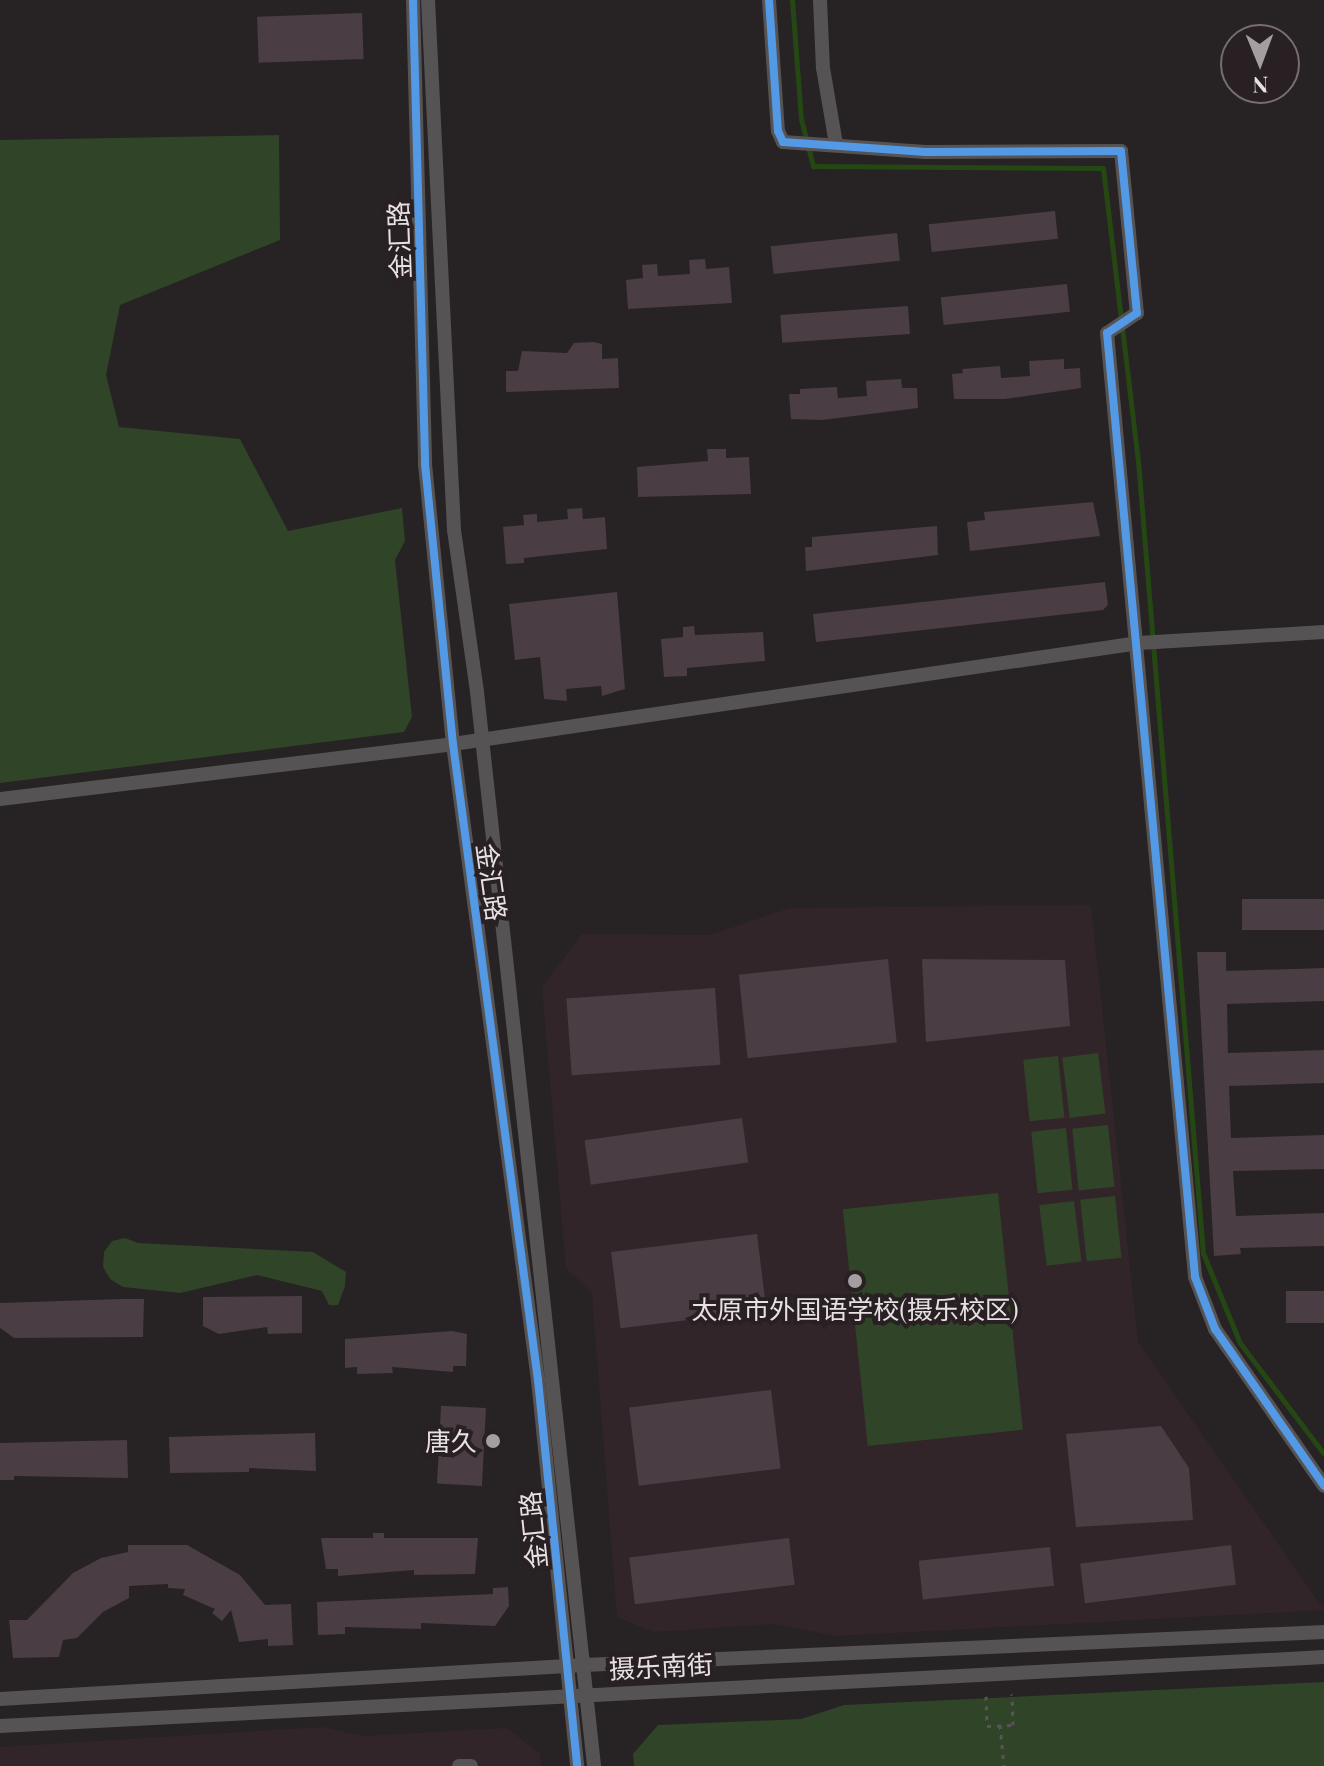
<!DOCTYPE html>
<html>
<head>
<meta charset="utf-8">
<style>
  body { margin:0 }
  #map { position:relative; width:1324px; height:1766px; overflow:hidden; background:#272224; font-family:"Playfair Display","Noto Sans SC",serif }
  div>[style] { position:absolute }
  [style*='--x'] { left:calc(var(--x)*1px); top:calc(var(--y)*1px); width:calc(var(--w)*1px); rotate:calc(var(--a)*1deg) }
  .built>* { inset:0; background:#32252a }
  .green>* { inset:0; background:#304427; transform-origin:0 0 }
  .stream>* { height:5px; margin:-2.5px; padding:0 2.5px; transform-origin:2.5px; border-radius:2.5px; background:#254713 }
  .building>* { inset:0; background:#4a3d43; transform-origin:0 0 }
  .path>* { height:3px; margin-top:-1.5px; transform-origin:0; background:repeating-linear-gradient(90deg,#575556 0 4px,transparent 0 10px) }
  .minor>* { height:14px; margin:-7px; padding:0 7px; transform-origin:7px; border-radius:7px; background:#565354 }
  .cycleway>* { height:8px; margin:-4px; padding:0 4px; transform-origin:4px; border-radius:4px; background:#5399e6 }
  .dots>* { width:22px; height:22px; translate:-50% -50%; box-sizing:border-box; border:4px solid #292023; border-radius:50% }
  span { translate:-50% -50%; white-space:nowrap; text-align:center; line-height:1.15; -webkit-text-stroke:8px #292023; paint-order:stroke }
  .street-label { font-size:26px; color:#e7e1e3 }
  .poi-label { font-size:26px; color:#e7e1e3 }
  .right { translate:-100% -50%; text-align:right }
  .north { position:absolute; left:1220px; top:24px; width:80px; height:80px; box-sizing:border-box; background:#292023; border:2px solid #756d70; border-radius:50%; rotate:179deg; font-size:22px; font-weight:700; line-height:32px; text-align:center; color:#e7e1e3 }
  .north::after { content:''; display:block; margin:auto; width:28px; height:36px; background:#a49ea0; clip-path:polygon(50% 0,100% 100%,50% 72%,0 100%) }
</style>
</head>
<body>
<div id="map">
  <div class="built">
    <div style="clip-path:polygon(1091px 905px,1138px 1342px,1324px 1610px,836px 1636px,774px 1624px,653px 1632px,617px 1617px,592px 1293px,566px 1268px,542px 987px,582px 934px,710px 935px,790px 908px)"></div>
    <div style="clip-path:polygon(323px 1727px,363px 1736px,507px 1728px,540px 1754px,541px 1766px,0 1766px,0 1747px)"></div>
  </div>
  <div class="green">
    <div style="clip-path:polygon(279px 135px,280px 240px,120px 305px,106px 375px,119px 427px,240px 439px,288px 531px,402px 508px,405px 541px,395px 560px,412px 717px,404px 732px,0 783px,0 140px)"></div>
    <div style="left:1098px;top:1053px;width:61px;height:36px;rotate:83deg"></div>
    <div style="left:1058px;top:1056px;width:62px;height:35px;rotate:84deg"></div>
    <div style="left:1108px;top:1125px;width:62px;height:36px;rotate:84deg"></div>
    <div style="left:1066px;top:1128px;width:62px;height:35px;rotate:84deg"></div>
    <div style="left:998px;top:1193px;width:238px;height:156px;rotate:84deg"></div>
    <div style="left:1115px;top:1196px;width:62px;height:35px;rotate:84deg"></div>
    <div style="left:1074px;top:1201px;width:61px;height:35px;rotate:83deg"></div>
    <div style="clip-path:polygon(125px 1238px,138px 1243px,313px 1252px,346px 1272px,345px 1286px,338px 1305px,329px 1305px,322px 1291px,257px 1275px,180px 1293px,123px 1287px,110px 1279px,103px 1267px,104px 1252px,112px 1241px)"></div>
    <div style="clip-path:polygon(1324px 1682px,1324px 1766px,634px 1766px,633px 1754px,658px 1725px,801px 1719px,844px 1705px)"></div>
  </div>
  <div class="stream">
    <div style="--x:792;--y:0;--w:119;--a:85.7"></div>
    <div style="--x:801;--y:119;--w:49;--a:75.7"></div>
    <div style="--x:813;--y:166;--w:290;--a:0.4"></div>
    <div style="--x:1103;--y:168;--w:295;--a:83.2"></div>
    <div style="--x:1138;--y:461;--w:795;--a:85.31"></div>
    <div style="--x:1203;--y:1253;--w:97;--a:67.7"></div>
    <div style="--x:1240;--y:1343;--w:139;--a:52.9"></div>
  </div>
  <div class="building">
    <div style="left:362px;top:13px;width:46px;height:105px;rotate:88deg"></div>
    <div style="left:1055px;top:211px;width:28px;height:127px;rotate:84deg"></div>
    <div style="left:897px;top:233px;width:28px;height:127px;rotate:84deg"></div>
    <div style="clip-path:polygon(705px 259px,706px 269px,729px 267px,732px 303px,628px 309px,626px 280px,643px 278px,642px 265px,657px 264px,658px 276px,690px 274px,689px 260px)"></div>
    <div style="left:1067px;top:284px;width:28px;height:127px;rotate:84deg"></div>
    <div style="left:908px;top:306px;width:28px;height:128px;rotate:86deg"></div>
    <div style="clip-path:polygon(593px 342px,602px 344px,602px 359px,618px 358px,619px 388px,506px 392px,506px 371px,518px 371px,522px 351px,567px 353px,574px 343px)"></div>
    <div style="clip-path:polygon(1064px 359px,1064px 369px,1080px 368px,1081px 388px,1005px 399px,954px 399px,952px 374px,963px 373px,962px 369px,1000px 366px,1001px 378px,1030px 376px,1029px 361px)"></div>
    <div style="clip-path:polygon(901px 379px,902px 388px,917px 388px,918px 408px,822px 420px,791px 419px,789px 394px,800px 394px,800px 389px,837px 387px,838px 398px,867px 396px,866px 381px)"></div>
    <div style="clip-path:polygon(707px 449px,726px 449px,726px 458px,749px 457px,751px 494px,638px 497px,637px 467px,708px 461px)"></div>
    <div style="clip-path:polygon(1093px 502px,1100px 536px,970px 551px,967px 522px,985px 520px,984px 512px)"></div>
    <div style="clip-path:polygon(582px 508px,583px 519px,605px 517px,607px 549px,524px 558px,524px 563px,506px 564px,503px 527px,524px 525px,523px 515px,537px 514px,537px 522px,568px 519px,567px 509px)"></div>
    <div style="clip-path:polygon(937px 526px,938px 555px,806px 571px,805px 547px,812px 547px,812px 537px)"></div>
    <div style="clip-path:polygon(1105px 582px,1108px 605px,1103px 610px,816px 642px,813px 614px)"></div>
    <div style="clip-path:polygon(617px 592px,625px 689px,602px 696px,601px 686px,566px 689px,567px 701px,544px 699px,540px 657px,515px 660px,509px 604px)"></div>
    <div style="clip-path:polygon(694px 626px,695px 635px,763px 632px,765px 661px,687px 668px,687px 676px,664px 677px,661px 639px,683px 637px,683px 627px)"></div>
    <div style="left:1324px;top:899px;width:31px;height:82px;rotate:90deg"></div>
    <div style="clip-path:polygon(1197px 952px,1226px 952px,1226px 971px,1324px 968px,1324px 1001px,1227px 1004px,1228px 1053px,1324px 1050px,1324px 1083px,1229px 1086px,1231px 1138px,1324px 1135px,1324px 1169px,1233px 1171px,1236px 1216px,1324px 1213px,1324px 1246px,1240px 1248px,1241px 1254px,1214px 1256px)"></div>
    <div style="left:888px;top:959px;width:84px;height:150px;rotate:84deg"></div>
    <div style="clip-path:polygon(922px 959px,1065px 960px,1070px 1026px,926px 1042px)"></div>
    <div style="left:715px;top:988px;width:77px;height:149px;rotate:86deg"></div>
    <div style="left:742px;top:1118px;width:45px;height:159px;rotate:82deg"></div>
    <div style="left:757px;top:1234px;width:77px;height:147px;rotate:83deg"></div>
    <div style="left:1286px;top:1291px;width:38px;height:32px"></div>
    <div style="clip-path:polygon(302px 1296px,302px 1333px,268px 1334px,267px 1327px,219px 1334px,203px 1326px,203px 1297px)"></div>
    <div style="clip-path:polygon(121px 1299px,144px 1299px,143px 1337px,14px 1338px,0 1328px,0 1303px)"></div>
    <div style="clip-path:polygon(452px 1331px,467px 1334px,466px 1366px,453px 1366px,453px 1372px,392px 1367px,393px 1373px,357px 1374px,357px 1367px,345px 1368px,345px 1339px)"></div>
    <div style="left:771px;top:1390px;width:79px;height:143px;rotate:83deg"></div>
    <div style="left:486px;top:1408px;width:78px;height:45px;rotate:93deg"></div>
    <div style="clip-path:polygon(1161px 1426px,1189px 1468px,1193px 1520px,1076px 1527px,1066px 1434px)"></div>
    <div style="clip-path:polygon(315px 1433px,316px 1471px,249px 1468px,249px 1472px,170px 1473px,169px 1437px)"></div>
    <div style="clip-path:polygon(127px 1440px,128px 1478px,14px 1476px,14px 1480px,0 1480px,0 1443px)"></div>
    <div style="clip-path:polygon(373px 1533px,384px 1533px,384px 1538px,478px 1538px,475px 1574px,414px 1575px,414px 1570px,338px 1576px,338px 1569px,326px 1569px,321px 1538px,373px 1538px)"></div>
    <div style="left:789px;top:1538px;width:47px;height:161px;rotate:83deg"></div>
    <div style="clip-path:polygon(128px 1545px,187px 1545px,240px 1575px,265px 1605px,291px 1604px,293px 1645px,268px 1646px,268px 1639px,239px 1642px,231px 1610px,222px 1621px,212px 1613px,215px 1609px,183px 1595px,185px 1589px,168px 1588px,168px 1584px,129px 1586px,129px 1598px,103px 1612px,77px 1638px,63px 1640px,59px 1657px,13px 1658px,9px 1620px,27px 1620px,73px 1573px,101px 1558px,128px 1552px)"></div>
    <div style="left:1231px;top:1545px;width:40px;height:152px;rotate:83deg"></div>
    <div style="left:1050px;top:1547px;width:39px;height:132px;rotate:84deg"></div>
    <div style="clip-path:polygon(508px 1587px,509px 1606px,495px 1626px,421px 1623px,421px 1629px,345px 1627px,345px 1634px,318px 1635px,317px 1602px,493px 1594px,493px 1588px)"></div>
  </div>
  <div class="path">
    <div style="--x:986;--y:1696;--w:30;--a:88"></div>
    <div style="--x:987;--y:1726;--w:26;--a:-2"></div>
    <div style="--x:1013;--y:1725;--w:31;--a:-92"></div>
    <div style="--x:1000;--y:1725;--w:41;--a:84.4"></div>
  </div>
  <div class="minor">
    <div style="--x:413;--y:0;--w:464;--a:88.5"></div>
    <div style="--x:425;--y:464;--w:281;--a:84.3"></div>
    <div style="--x:453;--y:744;--w:642;--a:82.39"></div>
    <div style="--x:538;--y:1380;--w:388;--a:84.2"></div>
    <div style="--x:428;--y:0;--w:531;--a:87.19"></div>
    <div style="--x:454;--y:530;--w:164;--a:81.9"></div>
    <div style="--x:477;--y:692;--w:1080;--a:83.78"></div>
    <div style="--x:769;--y:0;--w:131;--a:86.1"></div>
    <div style="--x:778;--y:131;--w:12;--a:66"></div>
    <div style="--x:783;--y:142;--w:143;--a:4"></div>
    <div style="--x:926;--y:152;--w:195;--a:-0.3"></div>
    <div style="--x:1121;--y:151;--w:163;--a:84.4"></div>
    <div style="--x:1137;--y:313;--w:36;--a:146"></div>
    <div style="--x:1107;--y:333;--w:948;--a:84.67"></div>
    <div style="--x:1195;--y:1277;--w:56;--a:69"></div>
    <div style="--x:1215;--y:1329;--w:191;--a:55.2"></div>
    <div style="--x:820;--y:0;--w:68;--a:87.5"></div>
    <div style="--x:823;--y:68;--w:77;--a:80.3"></div>
    <div style="--x:0;--y:799;--w:456;--a:-6.9"></div>
    <div style="--x:453;--y:744;--w:693;--a:-8.38"></div>
    <div style="--x:1139;--y:643;--w:185;--a:-3.4"></div>
    <div style="--x:0;--y:1699;--w:585;--a:-3.33"></div>
    <div style="--x:584;--y:1665;--w:741;--a:-2.55"></div>
    <div style="--x:0;--y:1726;--w:1326;--a:-2.98"></div>
    <div style="--x:459;--y:1766;--w:12;--a:0"></div>
  </div>
  <div class="cycleway">
    <div style="--x:413;--y:0;--w:464;--a:88.5"></div>
    <div style="--x:425;--y:464;--w:281;--a:84.3"></div>
    <div style="--x:453;--y:744;--w:642;--a:82.39"></div>
    <div style="--x:538;--y:1380;--w:388;--a:84.2"></div>
    <div style="--x:769;--y:0;--w:131;--a:86.1"></div>
    <div style="--x:778;--y:131;--w:12;--a:66"></div>
    <div style="--x:783;--y:142;--w:143;--a:4"></div>
    <div style="--x:926;--y:152;--w:195;--a:-0.3"></div>
    <div style="--x:1121;--y:151;--w:163;--a:84.4"></div>
    <div style="--x:1137;--y:313;--w:36;--a:146"></div>
    <div style="--x:1107;--y:333;--w:948;--a:84.67"></div>
    <div style="--x:1195;--y:1277;--w:56;--a:69"></div>
    <div style="--x:1215;--y:1329;--w:191;--a:55.2"></div>
  </div>
  <div class="dots">
    <div style="left:855px;top:1281px;background:#a49ea0"></div>
    <div style="left:493px;top:1441px;background:#a49ea0"></div>
  </div>
  <div class="street-label">
    <span style="left:399px;top:240px;rotate:-92deg">金汇路</span>
    <span style="left:492px;top:882px;rotate:82deg">金汇路</span>
    <span style="left:533px;top:1530px;rotate:-96deg">金汇路</span>
    <span style="left:661px;top:1666px;rotate:-3deg">摄乐南街</span>
  </div>
  <div class="poi-label">
    <span style="left:855px;top:1309px">太原市外国语学校(摄乐校区)</span>
    <span class="right" style="left:477px;top:1441px">唐久</span>
  </div>
  <div class="north">N</div>
</div>
</body>
</html>
